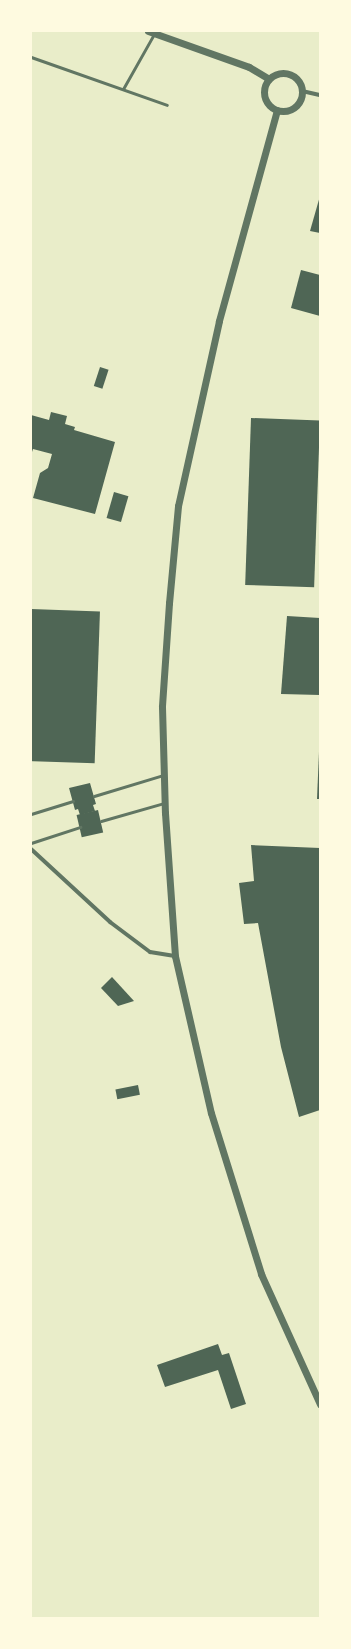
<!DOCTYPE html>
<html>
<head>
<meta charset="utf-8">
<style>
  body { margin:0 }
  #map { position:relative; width:351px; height:1649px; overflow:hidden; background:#e9edc9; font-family:"Space Grotesk",sans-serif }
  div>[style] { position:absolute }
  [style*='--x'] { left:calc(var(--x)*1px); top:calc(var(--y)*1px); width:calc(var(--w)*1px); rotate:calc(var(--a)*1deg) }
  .building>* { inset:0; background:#4f6655; transform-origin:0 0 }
  .service>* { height:3px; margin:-1.5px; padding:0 1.5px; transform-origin:1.5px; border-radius:1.5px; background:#617663 }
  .minor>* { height:4px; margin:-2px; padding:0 2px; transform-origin:2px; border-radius:2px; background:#617663 }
  .tertiary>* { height:7px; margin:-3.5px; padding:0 3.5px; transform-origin:3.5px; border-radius:3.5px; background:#617663 }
  .tertiary>.ring { margin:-3.5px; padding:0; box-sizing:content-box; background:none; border:7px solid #617663; border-radius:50% }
  span { translate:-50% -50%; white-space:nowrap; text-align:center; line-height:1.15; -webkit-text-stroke:3px #fefae0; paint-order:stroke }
  .frame { position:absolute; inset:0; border:32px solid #fefae0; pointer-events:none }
</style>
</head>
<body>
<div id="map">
  <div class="building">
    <div style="clip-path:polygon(320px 196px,320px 233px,310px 231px)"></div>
    <div style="clip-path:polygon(301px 270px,320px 275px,320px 316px,291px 308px)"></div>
    <div style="left:100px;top:367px;width:9px;height:20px;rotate:18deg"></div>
    <div style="clip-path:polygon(51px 412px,67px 416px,65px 424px,75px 427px,74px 430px,115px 442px,95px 514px,33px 498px,40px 473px,48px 468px,52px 454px,33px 449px,31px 455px,31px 415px,49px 420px)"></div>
    <div style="left:251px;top:418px;width:69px;height:167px;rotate:2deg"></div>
    <div style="left:114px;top:492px;width:15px;height:27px;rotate:16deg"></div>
    <div style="left:31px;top:609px;width:69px;height:152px;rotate:2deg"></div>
    <div style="clip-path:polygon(287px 616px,320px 618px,320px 695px,281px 694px)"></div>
    <div style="clip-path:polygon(319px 752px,320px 752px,320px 799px,317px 799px)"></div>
    <div style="clip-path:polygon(90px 783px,96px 804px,93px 805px,95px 811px,80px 815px,78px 809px,75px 810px,69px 788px)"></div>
    <div style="left:98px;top:810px;width:23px;height:22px;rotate:77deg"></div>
    <div style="clip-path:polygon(251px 845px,320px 848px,320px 1110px,299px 1117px,281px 1047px,258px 923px,244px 924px,239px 883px,254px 881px)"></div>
    <div style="clip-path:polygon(112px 977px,134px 1001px,118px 1006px,101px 988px)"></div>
    <div style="left:138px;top:1085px;width:10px;height:23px;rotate:79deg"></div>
    <div style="clip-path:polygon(218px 1344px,222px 1355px,229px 1353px,246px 1404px,231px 1409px,218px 1370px,165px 1387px,157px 1365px)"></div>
  </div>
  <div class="service">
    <div style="--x:31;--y:57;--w:144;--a:19.4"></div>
    <div style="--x:123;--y:89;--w:63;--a:-60.6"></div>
    <div style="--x:94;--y:796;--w:72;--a:-16.9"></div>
    <div style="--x:31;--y:814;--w:44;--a:-17.2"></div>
    <div style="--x:101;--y:821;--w:66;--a:-15.9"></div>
    <div style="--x:31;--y:843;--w:52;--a:-18.1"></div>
  </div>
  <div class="minor">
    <div style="--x:302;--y:91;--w:18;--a:13"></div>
    <div style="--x:31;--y:849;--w:108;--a:42.7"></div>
    <div style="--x:110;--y:922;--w:50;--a:36.9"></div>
    <div style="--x:150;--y:952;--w:25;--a:9"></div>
  </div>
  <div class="tertiary">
    <div style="--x:148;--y:31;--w:107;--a:19.6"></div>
    <div style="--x:249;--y:67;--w:23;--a:31"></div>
    <div class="ring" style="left:264px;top:73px;width:31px;height:31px"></div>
    <div style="--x:277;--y:110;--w:219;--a:105.4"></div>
    <div style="--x:219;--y:321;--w:189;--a:102.5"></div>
    <div style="--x:178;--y:506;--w:97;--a:95.3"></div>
    <div style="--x:169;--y:603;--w:104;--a:93.9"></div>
    <div style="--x:162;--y:707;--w:106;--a:88.4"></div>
    <div style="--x:165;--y:813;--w:143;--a:86"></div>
    <div style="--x:175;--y:956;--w:161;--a:77.1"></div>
    <div style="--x:211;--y:1113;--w:169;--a:72.7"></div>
    <div style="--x:261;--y:1274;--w:143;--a:65.6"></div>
  </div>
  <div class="frame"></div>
</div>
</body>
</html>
